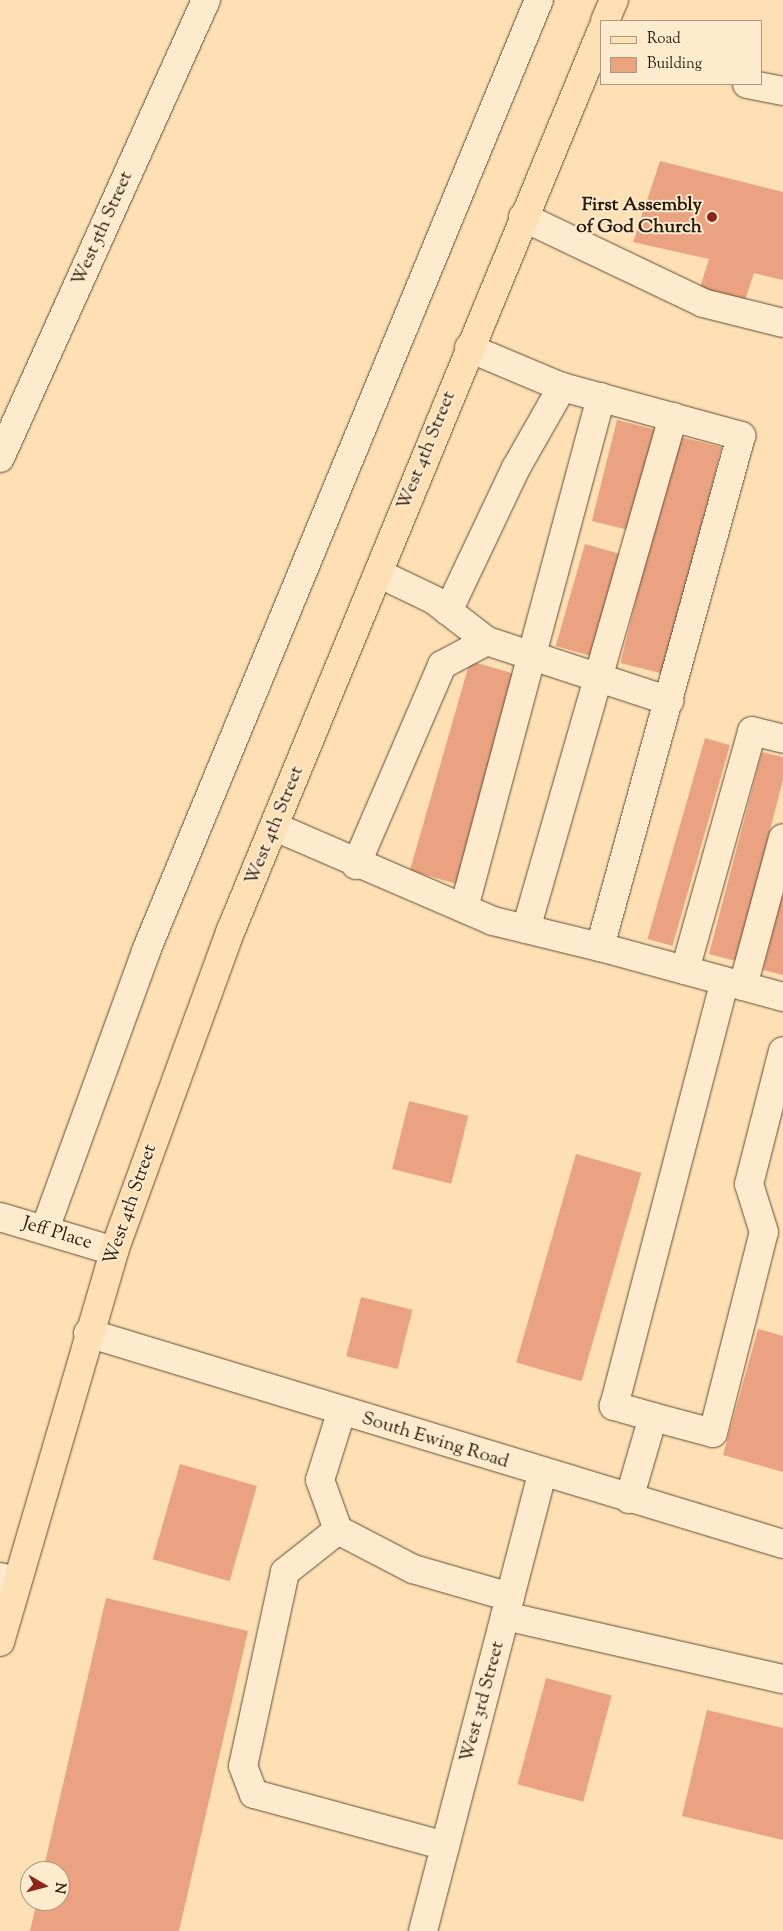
<!DOCTYPE html>
<html>
<head>
<meta charset="utf-8">
<style>
  body { margin:0 }
  #map { position:relative; width:783px; height:1931px; overflow:hidden; background:#fee0b4; font-family:"Sorts Mill Goudy",serif }
  div>[style] { position:absolute }
  [style*='--x'] { left:calc(var(--x)*1px); top:calc(var(--y)*1px); width:calc(var(--w)*1px); rotate:calc(var(--a)*1deg) }
  .building>* { inset:0; background:#eba280; transform-origin:0 0 }
  .roads { filter:drop-shadow(0 0 1px #604c36) drop-shadow(0 0 1px #604c36) }
  .minor>* { height:28px; margin:-14px; padding:0 14px; transform-origin:14px; border-radius:14px; background:#feebce }
  .major>* { height:28px; margin:-14px; padding:0 14px; transform-origin:14px; border-radius:14px; background:#fee0b4 }
  .dots>* { width:14px; height:14px; translate:-50% -50%; box-sizing:border-box; border:2px solid #feebce; border-radius:50% }
  span { translate:-50% -50%; white-space:nowrap; text-align:center; line-height:1.15; -webkit-text-stroke:4px #feebce; paint-order:stroke }
  .poi-label { font-size:19px; color:#2b1b0c; font-weight:700 }
  .right { translate:-100% -50%; text-align:right }
  .street-label { font-size:19px; color:#2b1b0c }
  .legend { position:absolute; left:600px; top:20px; width:162px; height:65px; box-sizing:border-box; background:#feebce; border:1px solid #aa9880; margin:0; padding:6px 9px; list-style:none; font-size:15px; color:#2b1b0c }
  .legend li { display:flex; align-items:center; gap:10px; height:25px }
  .legend b { width:25px; border:1px solid #aa9880 }
  .north { position:absolute; left:20px; top:1861px; width:50px; height:50px; box-sizing:border-box; background:#feebce; border:1px solid #aa9880; border-radius:50%; rotate:98deg; font-size:14px; font-weight:700; line-height:20px; text-align:center; color:#2b1b0c }
  .north::after { content:''; display:block; margin:auto; width:18px; height:22px; background:#8f2418; clip-path:polygon(50% 0,100% 100%,50% 72%,0 100%) }
</style>
</head>
<body>
<div id="map">
  <div class="building">
    <div style="clip-path:polygon(660px 161px,783px 192px,783px 280px,754px 273px,744px 303px,699px 291px,709px 259px,633px 242px)"></div>
    <div style="left:617px;top:420px;width:40px;height:104px;rotate:14deg"></div>
    <div style="left:677px;top:436px;width:46px;height:234px;rotate:14deg"></div>
    <div style="left:585px;top:544px;width:41px;height:106px;rotate:16deg"></div>
    <div style="left:470px;top:661px;width:51px;height:218px;rotate:16deg"></div>
    <div style="left:705px;top:738px;width:26px;height:209px;rotate:16deg"></div>
    <div style="clip-path:polygon(762px 752px,783px 757px,783px 780px,736px 961px,709px 954px)"></div>
    <div style="clip-path:polygon(782px 896px,783px 896px,783px 975px,763px 970px)"></div>
    <div style="left:409px;top:1101px;width:61px;height:70px;rotate:14deg"></div>
    <div style="left:576px;top:1154px;width:68px;height:217px;rotate:16deg"></div>
    <div style="left:361px;top:1297px;width:53px;height:61px;rotate:14deg"></div>
    <div style="clip-path:polygon(758px 1329px,783px 1336px,783px 1472px,723px 1455px)"></div>
    <div style="left:180px;top:1464px;width:80px;height:99px;rotate:16deg"></div>
    <div style="clip-path:polygon(106px 1598px,248px 1631px,179px 1931px,30px 1931px,37px 1901px,60px 1901px,60px 1871px,43px 1871px)"></div>
    <div style="left:546px;top:1678px;width:68px;height:110px;rotate:15deg"></div>
    <div style="clip-path:polygon(707px 1710px,783px 1728px,783px 1840px,682px 1816px)"></div>
  </div>
  <div class="roads">
    <div class="minor">
      <div style="--x:747;--y:84;--w:37;--a:11"></div>
      <div style="--x:523;--y:217;--w:199;--a:25.5"></div>
      <div style="--x:703;--y:303;--w:82;--a:14"></div>
      <div style="--x:469;--y:348;--w:101;--a:22.8"></div>
      <div style="--x:562;--y:387;--w:186;--a:15.3"></div>
      <div style="--x:741;--y:436;--w:530;--a:105.43"></div>
      <div style="--x:600;--y:947;--w:190;--a:15.3"></div>
      <div style="--x:0;--y:458;--w:502;--a:-65.78"></div>
      <div style="--x:378;--y:573;--w:62;--a:25.7"></div>
      <div style="--x:434;--y:600;--w:67;--a:37.7"></div>
      <div style="--x:487;--y:641;--w:192;--a:18.2"></div>
      <div style="--x:448;--y:611;--w:158;--a:-64.6"></div>
      <div style="--x:516;--y:468;--w:93;--a:-60.4"></div>
      <div style="--x:275;--y:827;--w:237;--a:23.3"></div>
      <div style="--x:493;--y:921;--w:110;--a:13.7"></div>
      <div style="--x:356;--y:865;--w:218;--a:-66.7"></div>
      <div style="--x:442;--y:665;--w:51;--a:-28.1"></div>
      <div style="--x:464;--y:908;--w:529;--a:-74.99"></div>
      <div style="--x:526;--y:929;--w:533;--a:-73.98"></div>
      <div style="--x:685;--y:970;--w:248;--a:-74.3"></div>
      <div style="--x:752;--y:731;--w:32;--a:14"></div>
      <div style="--x:743;--y:986;--w:153;--a:-74.9"></div>
      <div style="--x:0;--y:1217;--w:119;--a:16.6"></div>
      <div style="--x:45;--y:1229;--w:296;--a:-70"></div>
      <div style="--x:146;--y:951;--w:1029;--a:-67.55"></div>
      <div style="--x:88;--y:1333;--w:726;--a:16.89"></div>
      <div style="--x:341;--y:1413;--w:70;--a:107.4"></div>
      <div style="--x:320;--y:1480;--w:53;--a:70.2"></div>
      <div style="--x:338;--y:1530;--w:85;--a:27.5"></div>
      <div style="--x:413;--y:1569;--w:101;--a:16.1"></div>
      <div style="--x:653;--y:1417;--w:62;--a:14.9"></div>
      <div style="--x:713;--y:1433;--w:207;--a:-75.8"></div>
      <div style="--x:764;--y:1232;--w:50;--a:-107.4"></div>
      <div style="--x:749;--y:1184;--w:137;--a:-75.7"></div>
      <div style="--x:629;--y:1499;--w:85;--a:-73.7"></div>
      <div style="--x:653;--y:1417;--w:41;--a:-164.2"></div>
      <div style="--x:614;--y:1406;--w:439;--a:-75.4"></div>
      <div style="--x:338;--y:1530;--w:68;--a:141.6"></div>
      <div style="--x:285;--y:1572;--w:198;--a:102.2"></div>
      <div style="--x:243;--y:1766;--w:30;--a:69"></div>
      <div style="--x:254;--y:1794;--w:198;--a:15.2"></div>
      <div style="--x:0;--y:1577;--w:16;--a:15"></div>
      <div style="--x:505;--y:1616;--w:285;--a:12.8"></div>
      <div style="--x:423;--y:1931;--w:473;--a:-75.4"></div>
    </div>
    <div class="major">
      <div style="--x:605;--y:21;--w:23;--a:-67"></div>
      <div style="--x:0;--y:1642;--w:407;--a:-73.7"></div>
      <div style="--x:114;--y:1251;--w:342;--a:-70"></div>
      <div style="--x:231;--y:930;--w:973;--a:-67.6"></div>
    </div>
  </div>
  <div class="dots">
    <div style="left:712px;top:217px;background:#8f2418"></div>
  </div>
  <div class="poi-label">
    <span class="right" style="left:702px;top:217px">First Assembly<br>of God Church</span>
  </div>
  <div class="street-label">
    <span style="left:103px;top:229px;rotate:-66deg">West 5th Street</span>
    <span style="left:427px;top:451px;rotate:-68deg">West 4th Street</span>
    <span style="left:275px;top:826px;rotate:-68deg">West 4th Street</span>
    <span style="left:131px;top:1205px;rotate:-71deg">West 4th Street</span>
    <span style="left:57px;top:1234px;rotate:17deg">Jeff Place</span>
    <span style="left:435px;top:1441px;rotate:17deg">South Ewing Road</span>
    <span style="left:483px;top:1702px;rotate:-75deg">West 3rd Street</span>
  </div>
  <ul class="legend">
  <li><b style="height:6px;background:#fee0b4"></b>Road</li>
  <li><b style="height:14px;background:#eba280"></b>Building</li>
  </ul>
  <div class="north">N</div>
</div>
</body>
</html>
